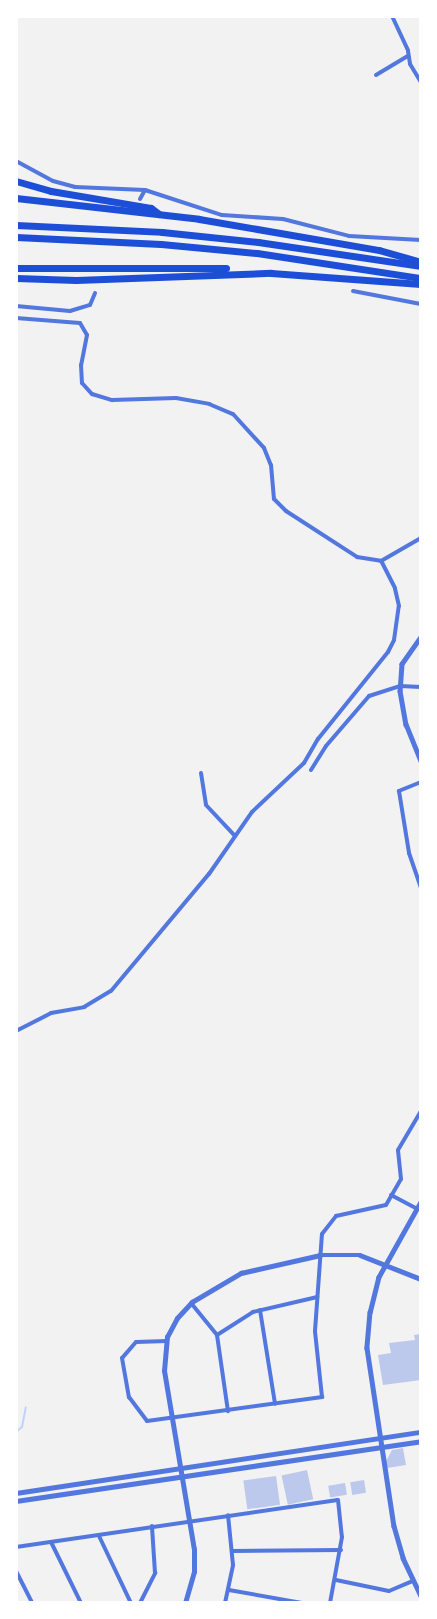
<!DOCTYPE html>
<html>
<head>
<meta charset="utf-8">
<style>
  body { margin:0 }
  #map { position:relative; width:437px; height:1619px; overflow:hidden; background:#f2f2f2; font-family:"Source Serif 4",serif }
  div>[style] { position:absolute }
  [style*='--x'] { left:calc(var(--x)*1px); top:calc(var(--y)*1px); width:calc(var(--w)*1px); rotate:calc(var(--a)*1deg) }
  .stream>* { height:2px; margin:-1px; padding:0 1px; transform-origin:1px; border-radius:1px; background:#bfd3fe }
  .building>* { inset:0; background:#bdc9ec; transform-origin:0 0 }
  .minor>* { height:4px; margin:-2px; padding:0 2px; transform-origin:2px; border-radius:2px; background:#5277de }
  .tertiary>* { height:4.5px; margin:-2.25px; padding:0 2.25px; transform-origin:2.25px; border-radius:2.25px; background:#5277de }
  .motorway>* { height:7px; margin:-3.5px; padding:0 3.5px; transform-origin:3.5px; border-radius:3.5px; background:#1d4ed8 }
  span { translate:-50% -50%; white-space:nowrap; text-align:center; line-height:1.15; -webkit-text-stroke:4px #fff; paint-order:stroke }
  .frame { position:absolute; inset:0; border:18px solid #fff; pointer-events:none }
</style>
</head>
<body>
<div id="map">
  <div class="stream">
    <div style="--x:16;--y:1432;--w:8;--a:-40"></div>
    <div style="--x:22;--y:1427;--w:20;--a:-79"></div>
  </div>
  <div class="building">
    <div style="clip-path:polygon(421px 1334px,421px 1380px,383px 1385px,378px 1355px,391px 1353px,389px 1343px,415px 1340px,414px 1335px)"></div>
    <div style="clip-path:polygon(403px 1448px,406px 1465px,387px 1468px,386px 1461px,392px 1450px)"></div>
    <div style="left:307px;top:1470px;width:30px;height:26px;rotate:78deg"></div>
    <div style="left:276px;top:1476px;width:29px;height:33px;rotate:82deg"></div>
    <div style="left:364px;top:1480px;width:13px;height:14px;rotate:81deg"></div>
    <div style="left:345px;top:1483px;width:12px;height:17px;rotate:81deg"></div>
  </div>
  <div class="minor">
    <div style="--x:392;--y:16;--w:38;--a:65"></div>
    <div style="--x:408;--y:51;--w:13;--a:81"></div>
    <div style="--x:410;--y:64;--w:21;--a:59"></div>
    <div style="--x:376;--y:75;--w:37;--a:-31"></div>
    <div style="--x:16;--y:161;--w:42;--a:28.4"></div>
    <div style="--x:53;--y:181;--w:23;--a:15"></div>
    <div style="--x:75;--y:187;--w:70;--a:2.5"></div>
    <div style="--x:145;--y:190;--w:81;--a:18"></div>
    <div style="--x:222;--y:215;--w:61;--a:3.8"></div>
    <div style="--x:283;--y:219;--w:68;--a:14.4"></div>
    <div style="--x:349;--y:236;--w:72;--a:3.2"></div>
    <div style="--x:140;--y:199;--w:10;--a:-61"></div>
    <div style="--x:353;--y:291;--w:69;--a:10.8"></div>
    <div style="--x:16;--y:306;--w:54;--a:5.3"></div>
    <div style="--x:70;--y:311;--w:21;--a:-17"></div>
    <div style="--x:90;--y:305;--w:13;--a:-67"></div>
    <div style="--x:16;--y:318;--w:64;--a:4.5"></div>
    <div style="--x:80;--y:323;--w:14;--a:60"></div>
    <div style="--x:87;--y:335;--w:31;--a:101"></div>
    <div style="--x:81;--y:365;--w:18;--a:87"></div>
    <div style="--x:82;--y:383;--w:15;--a:48"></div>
    <div style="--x:92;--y:394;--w:21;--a:17"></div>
    <div style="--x:112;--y:400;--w:64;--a:-1.8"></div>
    <div style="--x:176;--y:398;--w:34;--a:10"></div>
    <div style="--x:209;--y:404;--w:26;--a:23"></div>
    <div style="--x:233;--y:414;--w:46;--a:47.6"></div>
    <div style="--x:264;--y:448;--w:18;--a:68"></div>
    <div style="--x:271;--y:465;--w:34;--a:85"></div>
    <div style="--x:274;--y:499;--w:17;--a:45"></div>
    <div style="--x:286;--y:511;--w:85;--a:32.9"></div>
    <div style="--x:357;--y:557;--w:24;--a:9"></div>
    <div style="--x:381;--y:561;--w:46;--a:-29.9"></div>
    <div style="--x:311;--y:770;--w:28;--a:-58"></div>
    <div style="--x:326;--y:746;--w:66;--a:-49.3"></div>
    <div style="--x:369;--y:696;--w:33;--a:-18"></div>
    <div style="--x:400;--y:686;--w:21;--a:3"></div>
    <div style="--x:201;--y:773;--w:32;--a:81"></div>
    <div style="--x:206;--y:805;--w:42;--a:46.9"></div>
    <div style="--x:421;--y:782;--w:24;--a:158"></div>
    <div style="--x:399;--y:791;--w:63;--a:80.8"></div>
    <div style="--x:409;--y:853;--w:37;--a:71"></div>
    <div style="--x:16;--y:1031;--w:39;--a:-27"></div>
    <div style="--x:51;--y:1013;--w:34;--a:-10"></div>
    <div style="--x:84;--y:1007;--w:31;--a:-31"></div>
    <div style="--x:111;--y:991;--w:153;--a:-50.1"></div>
    <div style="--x:209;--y:874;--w:75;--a:-55.3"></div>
    <div style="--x:252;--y:812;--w:71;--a:-43.3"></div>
    <div style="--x:304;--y:763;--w:28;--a:-60"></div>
    <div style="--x:318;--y:739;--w:112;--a:-51.2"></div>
    <div style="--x:388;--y:652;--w:13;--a:-63"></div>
    <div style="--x:394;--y:640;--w:34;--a:-82"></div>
    <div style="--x:399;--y:606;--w:18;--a:-103"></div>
    <div style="--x:395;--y:588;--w:30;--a:-117"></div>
    <div style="--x:391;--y:1195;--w:30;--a:28"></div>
    <div style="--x:191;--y:1303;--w:41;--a:50.9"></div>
    <div style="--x:217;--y:1335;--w:77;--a:81.8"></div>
    <div style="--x:260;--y:1310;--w:95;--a:80.9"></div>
    <div style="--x:217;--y:1335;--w:43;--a:-32.6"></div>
    <div style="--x:253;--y:1312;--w:66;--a:-13.2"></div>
    <div style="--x:167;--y:1341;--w:31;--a:178"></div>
    <div style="--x:136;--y:1342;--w:21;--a:131"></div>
    <div style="--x:122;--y:1358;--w:40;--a:80"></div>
    <div style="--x:129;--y:1397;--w:30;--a:53"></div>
    <div style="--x:147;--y:1421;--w:177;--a:-7.8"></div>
    <div style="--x:322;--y:1397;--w:66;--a:-96.1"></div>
    <div style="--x:315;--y:1331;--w:97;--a:-85.9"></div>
    <div style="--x:322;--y:1234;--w:23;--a:-52"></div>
    <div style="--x:336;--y:1216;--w:51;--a:-12.4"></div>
    <div style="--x:386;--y:1205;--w:30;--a:-60"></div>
    <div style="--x:401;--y:1179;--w:29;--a:-96"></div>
    <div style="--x:398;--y:1150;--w:45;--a:-59.5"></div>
    <div style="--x:99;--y:1536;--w:74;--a:64.5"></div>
    <div style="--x:51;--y:1542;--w:68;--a:63.8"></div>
    <div style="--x:16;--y:1547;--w:325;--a:-8.3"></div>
    <div style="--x:338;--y:1500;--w:37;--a:84"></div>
    <div style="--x:342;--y:1537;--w:67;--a:100.3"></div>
    <div style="--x:233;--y:1551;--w:108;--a:-0.5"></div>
    <div style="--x:16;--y:1571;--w:36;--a:63"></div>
    <div style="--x:336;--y:1580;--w:54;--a:11.7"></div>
    <div style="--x:389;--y:1591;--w:26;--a:-23"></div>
    <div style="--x:229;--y:1590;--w:74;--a:10.1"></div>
    <div style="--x:140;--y:1603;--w:34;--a:-63"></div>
    <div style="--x:155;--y:1573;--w:47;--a:-93.7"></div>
    <div style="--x:225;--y:1603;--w:39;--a:-78"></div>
    <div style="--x:233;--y:1565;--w:50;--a:-95.7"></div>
  </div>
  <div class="tertiary">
    <div style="--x:421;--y:637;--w:33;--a:125"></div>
    <div style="--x:402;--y:664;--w:27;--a:94"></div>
    <div style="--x:400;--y:691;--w:34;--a:80"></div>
    <div style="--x:406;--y:724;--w:40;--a:68"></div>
    <div style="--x:421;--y:1202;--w:86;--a:119.2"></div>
    <div style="--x:379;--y:1277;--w:36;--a:104"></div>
    <div style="--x:370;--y:1312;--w:36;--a:95"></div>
    <div style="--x:367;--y:1348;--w:180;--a:81.4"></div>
    <div style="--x:394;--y:1526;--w:33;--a:74"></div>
    <div style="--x:403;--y:1558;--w:42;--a:64.7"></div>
    <div style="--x:16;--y:1493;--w:410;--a:-8.6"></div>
    <div style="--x:16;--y:1501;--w:409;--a:-8.4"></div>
    <div style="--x:185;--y:1603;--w:32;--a:-74"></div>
    <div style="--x:194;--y:1572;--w:22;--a:-90"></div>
    <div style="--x:194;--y:1550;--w:181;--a:-99.5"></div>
    <div style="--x:164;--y:1371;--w:34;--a:-85"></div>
    <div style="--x:167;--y:1337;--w:21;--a:-62"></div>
    <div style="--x:177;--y:1318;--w:22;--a:-47"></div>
    <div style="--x:192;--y:1302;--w:57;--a:-30.6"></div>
    <div style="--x:241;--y:1273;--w:81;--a:-12.8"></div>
    <div style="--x:320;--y:1255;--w:40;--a:0"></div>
    <div style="--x:360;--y:1255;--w:66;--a:21.5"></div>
  </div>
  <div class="motorway">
    <div style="--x:16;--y:181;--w:36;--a:16"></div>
    <div style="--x:51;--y:191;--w:101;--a:9.6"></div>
    <div style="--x:151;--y:208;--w:10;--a:37"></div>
    <div style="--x:16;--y:198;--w:184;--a:6.5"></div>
    <div style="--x:199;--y:219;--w:183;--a:9.8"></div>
    <div style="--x:379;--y:250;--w:44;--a:15.9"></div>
    <div style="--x:16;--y:225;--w:146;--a:2.7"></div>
    <div style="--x:162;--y:232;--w:97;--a:5.9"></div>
    <div style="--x:258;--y:242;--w:165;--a:8.4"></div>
    <div style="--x:16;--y:237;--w:145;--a:2.8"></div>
    <div style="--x:161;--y:244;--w:96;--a:5.4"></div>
    <div style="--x:257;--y:253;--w:166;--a:8.7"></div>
    <div style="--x:16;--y:268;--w:210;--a:0"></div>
    <div style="--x:16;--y:278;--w:60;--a:1.9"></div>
    <div style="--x:76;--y:280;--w:195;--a:-2.1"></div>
    <div style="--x:271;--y:273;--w:150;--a:4.2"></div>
  </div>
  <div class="frame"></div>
</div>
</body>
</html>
